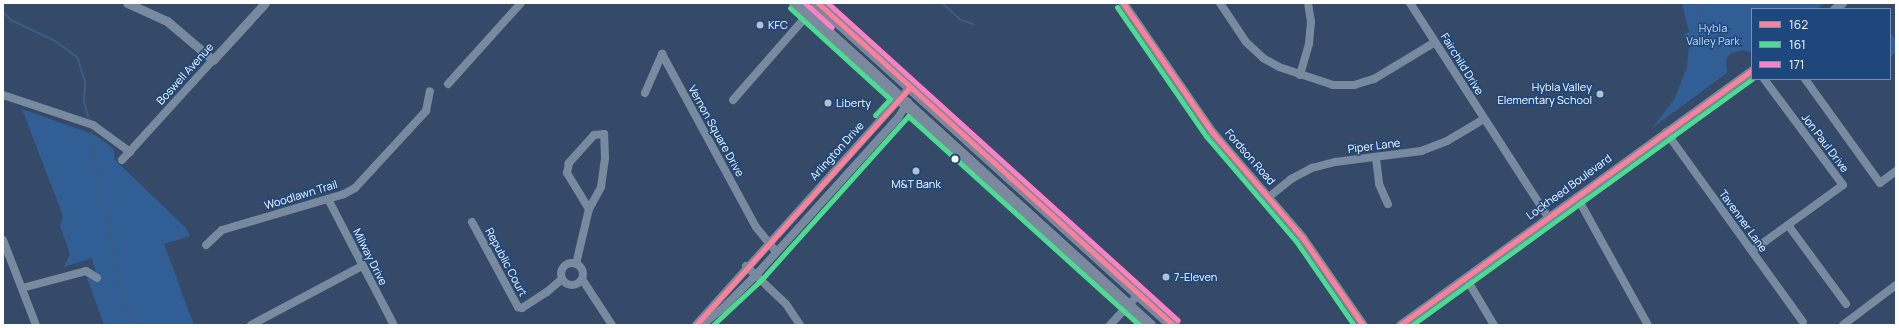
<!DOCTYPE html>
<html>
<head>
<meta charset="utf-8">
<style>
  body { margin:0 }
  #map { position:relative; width:1899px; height:328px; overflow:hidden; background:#344a68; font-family:Manrope,sans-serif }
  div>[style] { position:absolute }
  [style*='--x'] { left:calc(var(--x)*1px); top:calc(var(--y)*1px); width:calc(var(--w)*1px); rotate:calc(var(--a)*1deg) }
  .green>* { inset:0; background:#315e95 }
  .stream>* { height:2px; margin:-1px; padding:0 1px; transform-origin:1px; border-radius:1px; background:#3d5c82 }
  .minor>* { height:8px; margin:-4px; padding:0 4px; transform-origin:4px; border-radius:4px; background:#788a9f }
  .minor>.ring { margin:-4px; padding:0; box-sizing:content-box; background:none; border:8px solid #788a9f; border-radius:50% }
  .tertiary>* { height:9px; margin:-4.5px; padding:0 4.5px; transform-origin:4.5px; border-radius:4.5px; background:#788a9f }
  .trunk>* { height:13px; margin:-6.5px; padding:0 6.5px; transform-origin:6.5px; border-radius:6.5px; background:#7a899e }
  .bus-1>* { height:5px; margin:-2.5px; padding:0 2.5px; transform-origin:2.5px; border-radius:2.5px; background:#ff8098 }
  .bus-2>* { height:5px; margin:-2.5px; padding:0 2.5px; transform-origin:2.5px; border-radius:2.5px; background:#4ddb92 }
  .bus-3>* { height:5px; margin:-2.5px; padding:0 2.5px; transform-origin:2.5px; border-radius:2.5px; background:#ff80c5 }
  .dots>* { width:11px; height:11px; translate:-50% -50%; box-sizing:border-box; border:2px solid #1e477e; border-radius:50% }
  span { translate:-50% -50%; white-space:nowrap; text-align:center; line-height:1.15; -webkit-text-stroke:3px #1e477e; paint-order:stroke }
  .poi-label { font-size:11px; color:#fff }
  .left { translate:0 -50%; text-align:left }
  .right { translate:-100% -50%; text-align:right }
  .park-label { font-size:11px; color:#c4dbf6 }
  .street-label { font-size:11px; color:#fff }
  .frame { position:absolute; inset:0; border:4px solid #fff; pointer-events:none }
  .legend { position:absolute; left:1751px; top:8px; width:140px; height:72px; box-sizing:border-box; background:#1e477e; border:1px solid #7891b2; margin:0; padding:5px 7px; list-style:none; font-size:12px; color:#fff }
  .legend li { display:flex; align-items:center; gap:8px; height:20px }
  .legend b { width:20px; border:1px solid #7891b2 }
</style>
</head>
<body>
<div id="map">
  <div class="green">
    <div style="clip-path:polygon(1682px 3px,1825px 3px,1817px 9px,1752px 9px,1752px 53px,1743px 50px,1730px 54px,1726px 60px,1727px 73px,1652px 128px,1674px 100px,1687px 67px,1689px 43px,1684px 35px,1689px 32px)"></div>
    <div style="clip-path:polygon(1890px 32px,1896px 40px,1896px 53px,1890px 57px)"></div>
    <div style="clip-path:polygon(22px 109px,95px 135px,114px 149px,114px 159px,186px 228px,190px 236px,164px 244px,194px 325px,104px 325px,87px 278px,96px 274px,92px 258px,64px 267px,70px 254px,60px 226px,63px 216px)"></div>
  </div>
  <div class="stream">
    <div style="--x:942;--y:3;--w:25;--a:42"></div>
    <div style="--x:961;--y:20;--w:13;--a:18"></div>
    <div style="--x:3;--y:12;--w:11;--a:45"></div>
    <div style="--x:11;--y:20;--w:49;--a:25.5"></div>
    <div style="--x:55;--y:41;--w:27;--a:36"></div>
    <div style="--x:77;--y:57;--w:25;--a:72"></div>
    <div style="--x:85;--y:81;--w:21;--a:93"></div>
    <div style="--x:84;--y:102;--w:15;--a:74"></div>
    <div style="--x:1693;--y:28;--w:8;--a:-40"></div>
    <div style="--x:1699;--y:23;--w:12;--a:-95"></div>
    <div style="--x:1698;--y:11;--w:9;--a:-117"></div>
    <div style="--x:91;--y:133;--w:39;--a:83"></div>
    <div style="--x:96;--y:172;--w:4;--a:45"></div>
    <div style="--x:99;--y:175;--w:13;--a:94"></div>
    <div style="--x:98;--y:188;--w:25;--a:79"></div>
    <div style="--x:103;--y:213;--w:8;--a:50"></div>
    <div style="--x:108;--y:219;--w:60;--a:81.3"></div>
    <div style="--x:117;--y:278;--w:39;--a:73"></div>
    <div style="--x:128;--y:315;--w:16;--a:40"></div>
  </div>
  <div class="minor">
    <div style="--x:1220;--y:3;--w:47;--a:56.3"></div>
    <div style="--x:1246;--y:42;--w:23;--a:43"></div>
    <div style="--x:1263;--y:58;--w:18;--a:29"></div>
    <div style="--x:1279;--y:67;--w:57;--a:18.4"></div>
    <div style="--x:1333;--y:85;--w:21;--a:0"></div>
    <div style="--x:1354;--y:85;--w:21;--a:-17"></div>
    <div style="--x:1374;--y:79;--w:71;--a:-31.2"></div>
    <div style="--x:1410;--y:3;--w:255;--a:57.2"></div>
    <div style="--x:1300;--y:75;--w:32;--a:-74"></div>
    <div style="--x:1309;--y:44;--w:22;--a:-85"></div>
    <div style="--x:1311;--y:22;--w:19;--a:-99"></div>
    <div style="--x:1805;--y:79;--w:128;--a:54.2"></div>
    <div style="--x:1880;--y:183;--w:20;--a:-37"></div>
    <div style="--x:448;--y:84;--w:109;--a:-48"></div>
    <div style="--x:645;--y:93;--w:43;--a:-66.4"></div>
    <div style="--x:662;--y:54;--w:197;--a:61.5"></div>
    <div style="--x:756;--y:227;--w:32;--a:51"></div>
    <div style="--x:3;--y:95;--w:95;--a:18.4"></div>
    <div style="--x:93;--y:125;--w:46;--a:36.1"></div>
    <div style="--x:733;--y:100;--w:129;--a:-48.8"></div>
    <div style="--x:1666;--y:132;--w:234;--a:54.2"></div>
    <div style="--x:1376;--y:158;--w:26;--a:83"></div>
    <div style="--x:1379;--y:184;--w:22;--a:66"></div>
    <div style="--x:122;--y:160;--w:135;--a:-47.7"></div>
    <div style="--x:1269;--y:197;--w:28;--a:-39"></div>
    <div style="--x:1291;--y:179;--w:24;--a:-28"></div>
    <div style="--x:1312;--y:168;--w:24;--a:-15"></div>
    <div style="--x:1335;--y:162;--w:87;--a:-7.3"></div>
    <div style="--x:1421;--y:151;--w:28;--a:-21"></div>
    <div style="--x:1447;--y:141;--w:43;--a:-30.7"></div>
    <div style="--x:1577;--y:197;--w:146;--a:61"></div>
    <div style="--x:328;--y:199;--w:142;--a:62.4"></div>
    <div style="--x:472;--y:222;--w:97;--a:61.6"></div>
    <div style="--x:518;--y:307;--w:4;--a:14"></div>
    <div style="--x:522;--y:308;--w:30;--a:-33"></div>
    <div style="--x:547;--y:292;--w:20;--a:-41"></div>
    <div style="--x:1788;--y:225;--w:98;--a:53.7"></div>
    <div style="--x:3;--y:240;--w:91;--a:68.8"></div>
    <div style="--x:206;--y:245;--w:22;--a:-43"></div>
    <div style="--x:222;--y:230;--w:127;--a:-16.4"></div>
    <div style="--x:344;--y:194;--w:13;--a:-29"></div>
    <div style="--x:355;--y:188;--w:105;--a:-47.3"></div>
    <div style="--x:426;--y:111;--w:20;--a:-79"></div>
    <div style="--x:1752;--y:251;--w:112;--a:-36"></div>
    <div style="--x:1843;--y:185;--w:132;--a:-126.7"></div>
    <div class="ring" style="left:561px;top:263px;width:14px;height:14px"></div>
    <div style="--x:576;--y:264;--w:57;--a:-76.7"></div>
    <div style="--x:589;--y:209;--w:25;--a:-61"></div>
    <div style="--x:601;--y:187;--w:29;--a:-82"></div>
    <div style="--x:605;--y:158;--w:24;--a:-92"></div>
    <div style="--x:604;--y:134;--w:10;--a:174"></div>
    <div style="--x:594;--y:135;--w:38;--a:132"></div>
    <div style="--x:569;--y:163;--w:10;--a:101"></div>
    <div style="--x:567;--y:173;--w:42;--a:58.6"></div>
    <div style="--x:746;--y:266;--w:55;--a:43.5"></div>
    <div style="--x:786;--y:304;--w:25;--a:56"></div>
    <div style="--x:1466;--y:278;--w:55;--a:59.2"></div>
    <div style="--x:582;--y:279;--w:55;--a:56.9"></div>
    <div style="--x:22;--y:288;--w:66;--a:-14.9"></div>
    <div style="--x:86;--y:271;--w:13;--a:32"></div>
    <div style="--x:251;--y:325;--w:126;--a:-28"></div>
    <div style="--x:696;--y:325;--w:320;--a:-48"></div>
    <div style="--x:702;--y:325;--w:28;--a:-39"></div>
    <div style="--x:724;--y:307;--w:45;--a:-45"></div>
    <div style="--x:756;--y:275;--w:212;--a:-47.9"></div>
    <div style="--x:898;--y:118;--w:19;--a:-58"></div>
    <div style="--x:1110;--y:325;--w:42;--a:-46.9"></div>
    <div style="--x:1843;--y:325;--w:66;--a:-37"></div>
  </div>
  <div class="tertiary">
    <div style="--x:127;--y:3;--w:44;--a:24.2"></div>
    <div style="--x:167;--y:21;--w:60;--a:40.3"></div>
    <div style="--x:213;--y:60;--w:77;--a:-47.6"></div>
    <div style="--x:1123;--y:3;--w:157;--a:55.4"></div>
    <div style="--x:1212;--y:132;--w:138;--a:49.4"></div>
    <div style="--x:1302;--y:237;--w:107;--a:55.3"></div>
    <div style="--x:1834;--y:9;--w:10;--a:-37"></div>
    <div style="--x:1400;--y:325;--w:435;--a:-35.9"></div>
  </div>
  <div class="trunk">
    <div style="--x:795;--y:3;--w:479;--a:42.3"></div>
    <div style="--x:818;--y:3;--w:479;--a:42.2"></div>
  </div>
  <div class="bus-1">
    <div style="--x:818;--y:3;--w:479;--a:42.2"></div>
    <div style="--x:1123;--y:3;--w:157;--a:55.4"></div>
    <div style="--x:1212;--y:132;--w:138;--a:49.4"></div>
    <div style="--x:1302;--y:237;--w:107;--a:55.3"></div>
    <div style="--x:696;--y:325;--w:320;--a:-48"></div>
    <div style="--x:1400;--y:325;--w:435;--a:-35.9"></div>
  </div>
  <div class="bus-2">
    <div style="--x:1117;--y:7;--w:157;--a:55.4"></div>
    <div style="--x:1206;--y:136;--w:138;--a:49.4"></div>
    <div style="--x:1296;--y:241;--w:102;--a:55.4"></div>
    <div style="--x:790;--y:8;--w:135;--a:42.3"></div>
    <div style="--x:890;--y:99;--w:22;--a:133"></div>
    <div style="--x:713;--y:325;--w:66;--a:-43.2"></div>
    <div style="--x:761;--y:280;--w:220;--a:-48.1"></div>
    <div style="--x:908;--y:116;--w:312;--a:42.1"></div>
    <div style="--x:1412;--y:325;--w:420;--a:-35.9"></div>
  </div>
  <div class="bus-3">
    <div style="--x:805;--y:3;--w:36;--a:42"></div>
    <div style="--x:828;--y:3;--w:472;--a:42.2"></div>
  </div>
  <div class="dots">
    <div style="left:760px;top:25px;background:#b8c0ca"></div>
    <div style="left:1600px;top:94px;background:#b8c0ca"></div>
    <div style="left:828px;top:103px;background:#b8c0ca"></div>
    <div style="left:955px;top:159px;background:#fff"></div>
    <div style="left:916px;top:171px;background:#b8c0ca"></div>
    <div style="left:1166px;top:277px;background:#b8c0ca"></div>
  </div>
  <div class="poi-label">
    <span class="left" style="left:768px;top:25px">KFC</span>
    <span class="right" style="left:1592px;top:94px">Hybla Valley<br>Elementary School</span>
    <span class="left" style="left:836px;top:103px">Liberty</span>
    <span style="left:916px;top:184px">M&amp;T Bank</span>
    <span class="left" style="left:1174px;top:277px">7-Eleven</span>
  </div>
  <div class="park-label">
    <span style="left:1713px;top:35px">Hybla<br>Valley Park</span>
  </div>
  <div class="street-label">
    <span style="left:1462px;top:64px;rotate:58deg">Fairchild Drive</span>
    <span style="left:185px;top:74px;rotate:-48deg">Boswell Avenue</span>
    <span style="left:716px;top:131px;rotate:61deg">Vernon Square Drive</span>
    <span style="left:1825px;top:143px;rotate:53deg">Jon Paul Drive</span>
    <span style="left:1374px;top:146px;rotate:-7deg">Piper Lane</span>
    <span style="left:837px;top:151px;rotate:-48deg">Arlington Drive</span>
    <span style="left:1250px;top:157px;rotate:49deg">Fordson Road</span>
    <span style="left:1569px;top:187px;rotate:-36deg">Lockheed Boulevard</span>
    <span style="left:301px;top:195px;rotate:-17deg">Woodlawn Trail</span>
    <span style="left:1743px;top:221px;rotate:54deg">Tavenner Lane</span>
    <span style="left:370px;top:257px;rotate:63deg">Milway Drive</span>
    <span style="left:506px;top:262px;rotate:62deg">Republic Court</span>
  </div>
  <div class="frame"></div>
  <ul class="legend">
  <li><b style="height:5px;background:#ff8098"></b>162</li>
  <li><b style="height:5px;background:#4ddb92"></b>161</li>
  <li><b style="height:5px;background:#ff80c5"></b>171</li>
  </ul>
</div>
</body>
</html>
